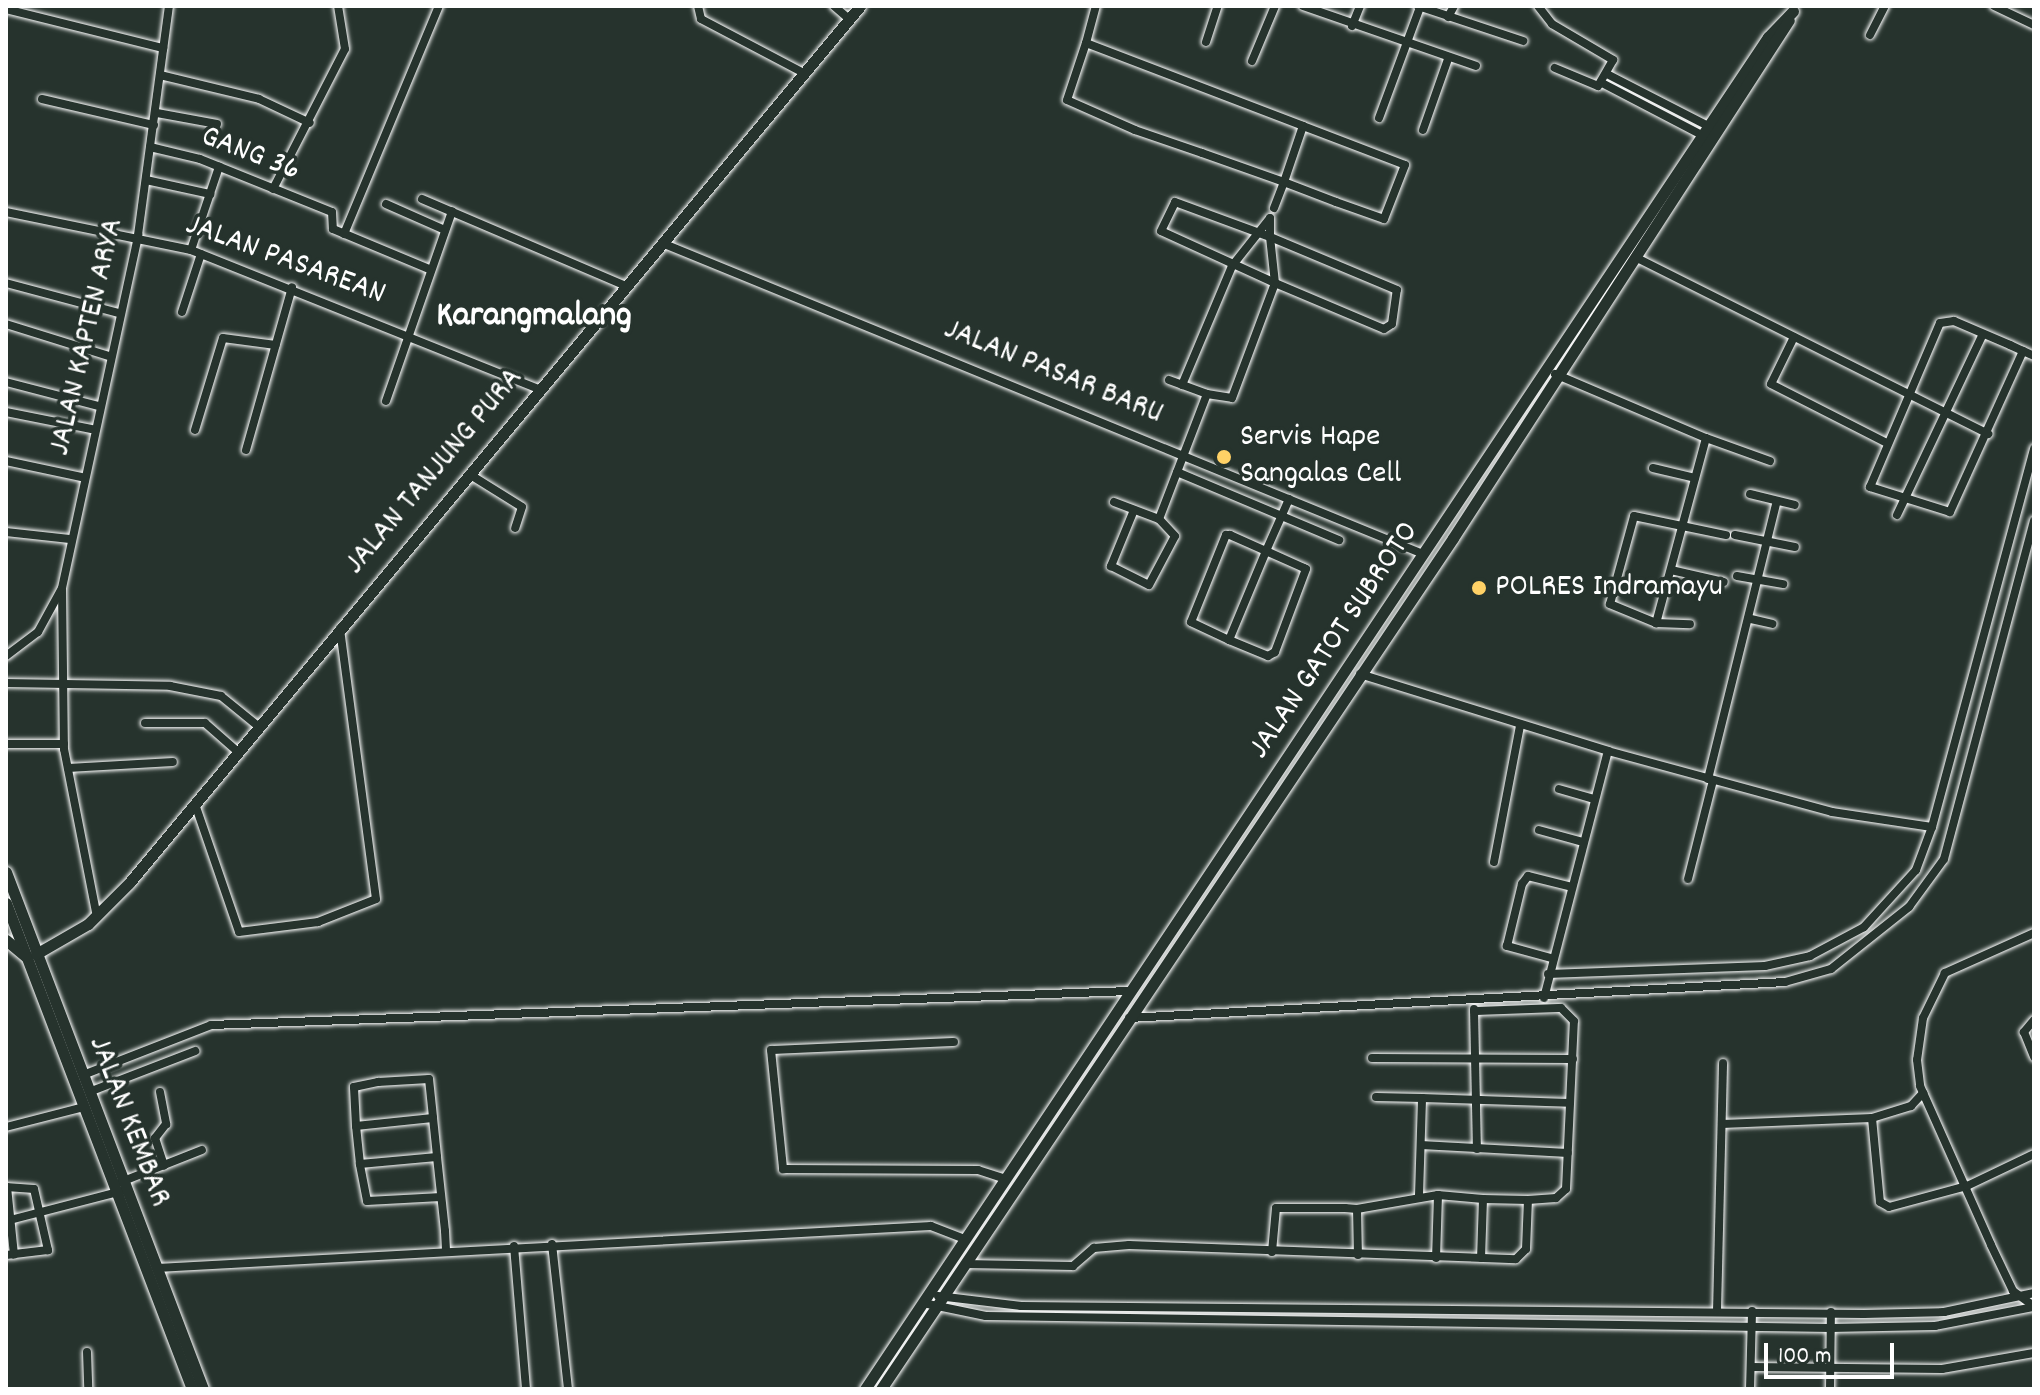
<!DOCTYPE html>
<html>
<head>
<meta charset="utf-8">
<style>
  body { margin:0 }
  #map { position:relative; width:2040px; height:1395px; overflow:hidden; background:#26332d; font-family:Dekko,sans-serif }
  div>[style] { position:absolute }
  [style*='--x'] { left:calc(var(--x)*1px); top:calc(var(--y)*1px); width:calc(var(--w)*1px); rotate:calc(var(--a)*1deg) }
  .roads { filter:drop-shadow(0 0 2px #fff) drop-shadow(0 0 2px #fff) }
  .street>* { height:8px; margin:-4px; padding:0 4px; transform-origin:4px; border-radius:4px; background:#26332d }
  .secondary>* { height:11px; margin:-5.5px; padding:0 5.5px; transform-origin:5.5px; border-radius:5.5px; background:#26332d }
  .dots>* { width:22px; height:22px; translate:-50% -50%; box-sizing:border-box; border:4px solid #26332d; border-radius:50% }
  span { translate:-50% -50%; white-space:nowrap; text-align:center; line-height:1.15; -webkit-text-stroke:7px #26332d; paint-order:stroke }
  .street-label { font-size:32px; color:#fff }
  .poi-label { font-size:32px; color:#fff }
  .left { translate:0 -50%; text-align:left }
  .quarter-label { font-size:36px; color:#fff; font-weight:700 }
  .frame { position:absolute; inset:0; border:8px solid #fff; pointer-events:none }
  .scale { position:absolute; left:1764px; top:1343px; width:130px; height:36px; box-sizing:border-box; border:4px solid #fff; border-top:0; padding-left:10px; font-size:24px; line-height:28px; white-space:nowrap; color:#fff; -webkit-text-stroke:6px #26332d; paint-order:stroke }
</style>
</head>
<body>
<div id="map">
  <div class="roads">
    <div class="street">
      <div style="--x:698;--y:6;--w:13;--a:77"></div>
      <div style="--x:701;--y:19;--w:116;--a:27.7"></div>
      <div style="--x:834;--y:6;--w:18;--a:41"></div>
      <div style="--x:1303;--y:6;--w:183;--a:19.1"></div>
      <div style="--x:1418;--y:6;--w:111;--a:18.4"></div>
      <div style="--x:1538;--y:6;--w:23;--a:52"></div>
      <div style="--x:1552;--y:24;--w:71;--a:30.5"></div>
      <div style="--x:1613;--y:60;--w:30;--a:120"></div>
      <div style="--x:1598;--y:86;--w:47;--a:-157.3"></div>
      <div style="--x:1994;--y:6;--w:44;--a:25.4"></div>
      <div style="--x:6;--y:9;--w:162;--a:14"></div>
      <div style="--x:1448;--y:17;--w:13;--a:-61"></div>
      <div style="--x:1352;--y:26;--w:22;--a:-68"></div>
      <div style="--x:1870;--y:35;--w:33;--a:-63"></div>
      <div style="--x:1206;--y:42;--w:38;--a:-72"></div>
      <div style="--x:1086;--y:43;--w:38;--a:-75"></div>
      <div style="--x:1252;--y:61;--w:60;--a:-67.3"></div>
      <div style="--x:1607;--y:74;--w:114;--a:27.2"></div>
      <div style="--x:160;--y:75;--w:102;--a:13.6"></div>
      <div style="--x:259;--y:99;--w:56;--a:25.2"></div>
      <div style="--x:1602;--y:83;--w:113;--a:27.5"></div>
      <div style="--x:42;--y:99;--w:115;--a:13.1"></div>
      <div style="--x:157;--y:113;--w:61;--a:10.4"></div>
      <div style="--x:1379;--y:118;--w:118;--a:-69.7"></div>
      <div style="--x:1423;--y:130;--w:75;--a:-70.6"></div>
      <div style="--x:150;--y:147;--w:51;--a:13.5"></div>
      <div style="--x:200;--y:159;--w:142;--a:21.9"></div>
      <div style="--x:332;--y:212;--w:17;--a:87"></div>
      <div style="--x:333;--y:229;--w:104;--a:22.6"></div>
      <div style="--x:146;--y:180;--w:66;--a:12.3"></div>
      <div style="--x:273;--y:189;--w:157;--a:-62.8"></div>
      <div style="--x:345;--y:49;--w:44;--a:-99.2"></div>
      <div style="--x:422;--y:199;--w:222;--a:23.1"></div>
      <div style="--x:386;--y:204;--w:64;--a:23.8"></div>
      <div style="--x:1274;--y:208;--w:28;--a:-69"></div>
      <div style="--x:1284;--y:182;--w:59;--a:-71.3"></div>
      <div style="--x:1303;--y:126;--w:109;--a:20.9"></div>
      <div style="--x:1405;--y:165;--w:58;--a:111.3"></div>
      <div style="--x:1384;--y:219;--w:51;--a:-160.5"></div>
      <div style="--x:1336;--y:202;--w:56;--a:-159"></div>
      <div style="--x:1284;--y:182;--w:87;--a:-160.5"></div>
      <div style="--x:1202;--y:153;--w:71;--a:-161.1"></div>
      <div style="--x:1135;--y:130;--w:74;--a:-156.2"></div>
      <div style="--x:1067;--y:100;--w:60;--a:-71.6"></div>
      <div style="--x:1086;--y:43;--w:232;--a:20.9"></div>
      <div style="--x:6;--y:212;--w:189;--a:11.6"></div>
      <div style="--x:191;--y:250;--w:374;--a:21.8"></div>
      <div style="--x:344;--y:234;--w:247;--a:-67.4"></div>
      <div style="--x:662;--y:243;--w:822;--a:22.23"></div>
      <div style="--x:191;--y:250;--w:88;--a:-71.4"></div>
      <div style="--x:1637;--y:258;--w:393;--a:26.6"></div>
      <div style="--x:6;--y:283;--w:117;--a:14.9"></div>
      <div style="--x:182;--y:312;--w:61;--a:-71.9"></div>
      <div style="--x:6;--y:324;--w:108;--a:17.3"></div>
      <div style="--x:1794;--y:337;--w:52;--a:116.1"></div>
      <div style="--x:1771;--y:384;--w:130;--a:27"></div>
      <div style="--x:2023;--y:351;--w:177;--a:114.4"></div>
      <div style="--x:1950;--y:512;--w:84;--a:-162.6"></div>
      <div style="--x:1870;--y:487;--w:178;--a:-66.9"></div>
      <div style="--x:1940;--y:323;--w:14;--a:-8"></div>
      <div style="--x:1954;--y:321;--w:61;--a:23.2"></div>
      <div style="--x:2010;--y:345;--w:14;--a:25"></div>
      <div style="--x:2023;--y:351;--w:12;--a:24"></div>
      <div style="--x:1555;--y:374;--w:164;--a:23"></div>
      <div style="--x:1706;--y:438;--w:192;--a:105.1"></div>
      <div style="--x:1656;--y:623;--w:34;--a:2"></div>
      <div style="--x:1169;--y:380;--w:40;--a:20.2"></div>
      <div style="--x:6;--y:382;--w:95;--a:14.6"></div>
      <div style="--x:1182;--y:385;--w:129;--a:-67.2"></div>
      <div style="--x:1232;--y:266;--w:61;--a:-51.6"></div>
      <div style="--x:386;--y:401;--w:201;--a:-70.8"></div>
      <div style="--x:6;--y:412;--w:87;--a:11.3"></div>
      <div style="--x:195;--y:430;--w:96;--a:-73.1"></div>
      <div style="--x:223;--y:338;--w:53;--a:7.5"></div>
      <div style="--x:1706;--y:438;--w:68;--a:19.8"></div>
      <div style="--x:246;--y:450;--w:169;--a:-74.2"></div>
      <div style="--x:6;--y:461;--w:77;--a:12"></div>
      <div style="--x:1653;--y:468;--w:43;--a:13.4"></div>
      <div style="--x:1177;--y:472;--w:176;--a:22.8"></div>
      <div style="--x:469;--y:474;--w:62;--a:31.9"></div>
      <div style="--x:522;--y:507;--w:22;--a:108"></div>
      <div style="--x:1750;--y:494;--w:46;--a:13.7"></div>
      <div style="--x:1114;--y:502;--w:48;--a:20.7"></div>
      <div style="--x:1159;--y:519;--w:134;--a:-69"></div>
      <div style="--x:1207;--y:394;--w:25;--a:9"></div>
      <div style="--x:1232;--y:398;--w:123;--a:-69.5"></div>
      <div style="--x:1275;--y:283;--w:118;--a:22.9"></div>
      <div style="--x:1384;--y:329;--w:9;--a:-32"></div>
      <div style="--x:1392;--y:324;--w:34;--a:-82"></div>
      <div style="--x:1397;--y:290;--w:138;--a:-157.3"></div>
      <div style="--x:1270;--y:237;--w:46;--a:83.8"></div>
      <div style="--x:1275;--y:283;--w:125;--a:-155.5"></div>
      <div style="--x:1161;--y:231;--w:32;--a:-64"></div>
      <div style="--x:1175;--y:202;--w:101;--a:20.2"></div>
      <div style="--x:1270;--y:237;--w:19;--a:-90"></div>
      <div style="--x:1134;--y:510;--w:61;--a:112.3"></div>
      <div style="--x:1111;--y:566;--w:42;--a:26.6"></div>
      <div style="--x:1149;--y:585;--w:55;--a:-62"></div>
      <div style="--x:1175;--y:536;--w:23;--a:-133"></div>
      <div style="--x:1897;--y:515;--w:200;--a:-64.6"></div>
      <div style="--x:6;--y:532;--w:64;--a:6.2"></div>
      <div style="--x:1735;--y:535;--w:61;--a:11.3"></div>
      <div style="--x:1671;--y:570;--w:54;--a:12.8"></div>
      <div style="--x:1737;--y:576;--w:47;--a:9.9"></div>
      <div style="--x:62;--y:589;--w:160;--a:89.3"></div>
      <div style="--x:64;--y:749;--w:171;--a:78.9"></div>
      <div style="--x:1751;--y:619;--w:22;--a:13"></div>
      <div style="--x:1656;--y:623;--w:50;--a:-157.6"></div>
      <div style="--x:1610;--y:604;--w:91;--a:-74.7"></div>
      <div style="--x:1634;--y:516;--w:94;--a:11.7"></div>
      <div style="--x:1229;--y:640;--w:42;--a:-154.7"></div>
      <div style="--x:1191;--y:622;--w:94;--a:-68.1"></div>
      <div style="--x:1226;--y:535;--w:4;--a:0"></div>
      <div style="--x:1230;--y:535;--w:39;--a:24"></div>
      <div style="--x:1266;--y:551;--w:42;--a:24.1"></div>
      <div style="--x:1304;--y:568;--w:2;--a:27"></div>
      <div style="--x:1306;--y:569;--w:89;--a:110.5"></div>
      <div style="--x:1275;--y:652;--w:8;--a:150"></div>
      <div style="--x:1268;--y:656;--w:42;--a:-157.7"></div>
      <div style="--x:1229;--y:640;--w:96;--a:-67.4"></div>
      <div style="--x:1266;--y:551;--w:57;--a:-66.1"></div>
      <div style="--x:6;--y:656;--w:40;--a:-37"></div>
      <div style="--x:38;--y:632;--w:50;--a:-61.4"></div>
      <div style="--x:62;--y:588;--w:361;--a:-77.8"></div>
      <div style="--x:138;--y:235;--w:231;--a:-82.3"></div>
      <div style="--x:1360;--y:674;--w:260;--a:17.2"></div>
      <div style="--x:6;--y:683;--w:164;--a:1"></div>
      <div style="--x:170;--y:686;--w:52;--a:11.1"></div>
      <div style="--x:221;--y:696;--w:49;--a:39.2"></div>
      <div style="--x:145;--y:723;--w:60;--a:0"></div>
      <div style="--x:205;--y:723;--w:44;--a:41.3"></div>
      <div style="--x:6;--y:744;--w:58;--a:0"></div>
      <div style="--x:68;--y:768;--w:105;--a:-3.3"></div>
      <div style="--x:1708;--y:779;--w:286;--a:-76.1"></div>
      <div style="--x:1559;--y:789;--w:35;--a:16"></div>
      <div style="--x:195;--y:804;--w:135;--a:71"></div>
      <div style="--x:239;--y:932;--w:80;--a:-7.2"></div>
      <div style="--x:318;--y:922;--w:62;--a:-21.6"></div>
      <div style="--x:376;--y:899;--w:273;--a:-97.6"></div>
      <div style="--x:1539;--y:830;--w:46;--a:15.3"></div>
      <div style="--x:1494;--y:862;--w:138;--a:-79.2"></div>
      <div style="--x:1688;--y:879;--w:102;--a:-75.8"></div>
      <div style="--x:2034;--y:933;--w:98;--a:155.8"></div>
      <div style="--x:1945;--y:973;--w:50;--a:116.1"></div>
      <div style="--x:1923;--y:1018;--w:42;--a:98.1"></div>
      <div style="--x:1917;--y:1060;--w:26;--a:83"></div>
      <div style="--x:1920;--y:1086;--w:174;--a:65.9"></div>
      <div style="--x:1991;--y:1245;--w:51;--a:64.4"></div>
      <div style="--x:2013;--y:1291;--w:26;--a:36"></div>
      <div style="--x:1551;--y:958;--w:46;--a:-164.7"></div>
      <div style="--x:1507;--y:946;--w:64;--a:-76.4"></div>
      <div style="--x:1522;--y:884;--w:10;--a:-53"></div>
      <div style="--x:1528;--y:876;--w:45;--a:14"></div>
      <div style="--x:1548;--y:974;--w:217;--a:-2.1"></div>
      <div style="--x:1765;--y:966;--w:46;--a:-12.5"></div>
      <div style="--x:1810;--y:956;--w:61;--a:-28.2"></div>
      <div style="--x:1864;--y:927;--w:77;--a:-47.6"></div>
      <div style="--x:1916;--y:870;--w:46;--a:-69.6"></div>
      <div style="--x:1544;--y:998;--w:255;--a:-75.5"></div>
      <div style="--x:1608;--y:751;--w:232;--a:15.2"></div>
      <div style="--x:1832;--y:812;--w:101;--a:8.5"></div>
      <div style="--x:1932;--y:827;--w:392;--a:-74.9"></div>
      <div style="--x:1474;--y:1009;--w:140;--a:88.8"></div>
      <div style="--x:1129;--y:1018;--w:657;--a:-3.14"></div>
      <div style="--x:1785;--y:982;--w:48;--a:-15.8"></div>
      <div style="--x:1831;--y:969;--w:100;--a:-38.5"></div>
      <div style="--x:1909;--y:907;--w:59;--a:-53.9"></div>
      <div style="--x:1944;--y:859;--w:350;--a:-75.1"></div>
      <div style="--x:2034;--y:1020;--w:16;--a:130"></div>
      <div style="--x:2024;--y:1032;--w:27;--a:68"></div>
      <div style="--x:954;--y:1042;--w:183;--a:177.5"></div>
      <div style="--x:771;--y:1050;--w:120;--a:84.2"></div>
      <div style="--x:783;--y:1169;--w:195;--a:0.3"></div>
      <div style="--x:978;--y:1170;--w:28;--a:18"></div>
      <div style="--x:1372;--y:1058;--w:201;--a:0.3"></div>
      <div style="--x:83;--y:1075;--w:137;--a:-21.3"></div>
      <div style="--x:211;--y:1025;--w:921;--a:-2.12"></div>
      <div style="--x:89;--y:1092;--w:114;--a:-21.1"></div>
      <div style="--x:160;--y:1092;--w:33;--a:79"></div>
      <div style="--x:166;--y:1124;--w:18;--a:128"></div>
      <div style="--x:155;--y:1138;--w:29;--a:72"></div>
      <div style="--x:1376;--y:1097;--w:46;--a:1.2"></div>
      <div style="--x:1872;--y:1118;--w:84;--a:84.6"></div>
      <div style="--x:1880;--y:1202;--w:10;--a:29"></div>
      <div style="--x:1889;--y:1207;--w:81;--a:-15.1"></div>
      <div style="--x:1967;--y:1186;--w:74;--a:-25.5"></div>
      <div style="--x:1722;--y:1124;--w:150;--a:-2.3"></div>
      <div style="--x:1872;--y:1118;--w:41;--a:-17.1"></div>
      <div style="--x:1911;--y:1106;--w:18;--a:-47"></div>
      <div style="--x:356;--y:1126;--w:39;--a:-93"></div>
      <div style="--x:354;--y:1087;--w:25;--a:-12"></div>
      <div style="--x:378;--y:1082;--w:51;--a:-3.4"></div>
      <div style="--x:429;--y:1079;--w:39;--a:84"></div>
      <div style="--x:6;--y:1127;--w:81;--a:-14.4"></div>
      <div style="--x:1421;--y:1145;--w:147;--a:3.1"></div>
      <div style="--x:360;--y:1164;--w:38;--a:-96"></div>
      <div style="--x:356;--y:1126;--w:77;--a:-5.9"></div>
      <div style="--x:433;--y:1118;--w:39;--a:84"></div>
      <div style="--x:121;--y:1182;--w:87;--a:-21.6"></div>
      <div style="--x:6;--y:1187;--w:28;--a:4"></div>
      <div style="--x:34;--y:1189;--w:63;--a:77.1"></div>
      <div style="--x:48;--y:1250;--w:42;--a:173.2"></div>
      <div style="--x:7;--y:1187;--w:68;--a:84.1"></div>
      <div style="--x:1419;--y:1195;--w:97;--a:-88.2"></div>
      <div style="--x:1422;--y:1098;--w:147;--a:1.9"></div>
      <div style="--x:1438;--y:1195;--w:45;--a:5.1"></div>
      <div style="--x:1483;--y:1199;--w:59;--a:91.9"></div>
      <div style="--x:441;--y:1197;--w:74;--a:176.9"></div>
      <div style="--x:367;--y:1201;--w:38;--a:-101"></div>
      <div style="--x:360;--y:1164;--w:77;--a:-5.2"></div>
      <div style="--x:437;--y:1157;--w:74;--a:83.8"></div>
      <div style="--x:445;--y:1231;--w:18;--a:87"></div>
      <div style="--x:1483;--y:1199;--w:45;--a:1.3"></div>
      <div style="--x:1357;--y:1209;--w:82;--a:-9.8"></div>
      <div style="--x:1438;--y:1195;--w:63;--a:91.8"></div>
      <div style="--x:10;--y:1220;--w:116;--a:-14.5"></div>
      <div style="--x:552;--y:1244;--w:146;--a:83.7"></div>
      <div style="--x:514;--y:1246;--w:144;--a:85.2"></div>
      <div style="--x:1272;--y:1252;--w:44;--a:-84.8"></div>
      <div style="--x:1276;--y:1208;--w:69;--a:0"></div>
      <div style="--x:1345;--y:1208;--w:12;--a:5"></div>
      <div style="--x:1357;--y:1209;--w:46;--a:88.8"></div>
      <div style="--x:965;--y:1264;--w:108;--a:1.1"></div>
      <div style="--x:1073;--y:1266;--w:28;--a:-41"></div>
      <div style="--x:1094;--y:1248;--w:35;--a:-5"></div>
      <div style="--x:1129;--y:1245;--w:387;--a:2.1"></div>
      <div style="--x:1516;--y:1259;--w:14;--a:-45"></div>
      <div style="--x:1526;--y:1249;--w:49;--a:-87.7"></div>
      <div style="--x:1528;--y:1200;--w:28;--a:-4"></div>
      <div style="--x:1556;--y:1198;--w:13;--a:-42"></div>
      <div style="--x:1566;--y:1189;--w:168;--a:-87.3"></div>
      <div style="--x:1574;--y:1021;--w:18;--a:-135"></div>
      <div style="--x:1561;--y:1008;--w:87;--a:178"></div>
      <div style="--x:157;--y:1268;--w:775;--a:-3.11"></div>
      <div style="--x:931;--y:1226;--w:36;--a:21"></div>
      <div style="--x:938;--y:1296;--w:84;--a:6.9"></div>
      <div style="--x:1021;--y:1306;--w:843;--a:0.54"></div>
      <div style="--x:1864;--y:1314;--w:80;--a:-1.4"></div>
      <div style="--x:1944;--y:1312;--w:92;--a:-11.9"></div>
      <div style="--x:923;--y:1303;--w:64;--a:11.7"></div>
      <div style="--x:986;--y:1316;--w:845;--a:0.81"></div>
      <div style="--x:1831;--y:1328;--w:104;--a:-1.1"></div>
      <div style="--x:1935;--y:1326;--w:101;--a:-10.9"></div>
      <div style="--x:1717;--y:1311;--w:248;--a:-88.6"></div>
      <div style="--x:87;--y:1352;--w:37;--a:88"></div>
      <div style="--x:1751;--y:1367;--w:191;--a:0.6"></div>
      <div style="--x:1942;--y:1369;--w:93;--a:-9.9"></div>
      <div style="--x:1750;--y:1389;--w:78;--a:-88.5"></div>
      <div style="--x:1830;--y:1389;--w:77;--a:-89.3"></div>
    </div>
    <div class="secondary">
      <div style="--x:6;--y:872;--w:553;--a:69.14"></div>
      <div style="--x:6;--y:903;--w:520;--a:69.06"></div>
      <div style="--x:6;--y:940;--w:25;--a:40"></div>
      <div style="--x:36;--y:954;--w:60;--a:-30"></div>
      <div style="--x:88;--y:924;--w:59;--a:-45"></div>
      <div style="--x:130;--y:882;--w:1140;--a:-50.19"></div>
      <div style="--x:865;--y:1389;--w:1626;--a:-56.26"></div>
      <div style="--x:1768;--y:37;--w:36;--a:-46"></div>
      <div style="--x:881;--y:1389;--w:1025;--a:-56.09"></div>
      <div style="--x:1453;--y:538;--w:617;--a:-57.03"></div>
    </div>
  </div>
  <div class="dots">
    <div style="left:1224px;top:457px;background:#ffd166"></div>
    <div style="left:1479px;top:588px;background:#ffd166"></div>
  </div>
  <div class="street-label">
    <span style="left:250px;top:155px;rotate:21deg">GANG 36</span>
    <span style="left:285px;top:261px;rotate:20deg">JALAN PASAREAN</span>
    <span style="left:88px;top:337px;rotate:-77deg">JALAN KAPTEN ARYA</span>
    <span style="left:1053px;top:373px;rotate:22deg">JALAN PASAR BARU</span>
    <span style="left:435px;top:472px;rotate:-50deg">JALAN TANJUNG PURA</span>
    <span style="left:1335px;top:641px;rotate:-56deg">JALAN GATOT SUBROTO</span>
    <span style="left:128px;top:1122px;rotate:69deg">JALAN KEMBAR</span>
  </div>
  <div class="poi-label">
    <span class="left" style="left:1240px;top:457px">Servis Hape<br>Sangalas Cell</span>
    <span class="left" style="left:1495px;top:588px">POLRES Indramayu</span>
  </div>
  <div class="quarter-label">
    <span style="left:534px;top:318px">Karangmalang</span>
  </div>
  <div class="frame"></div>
  <div class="scale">100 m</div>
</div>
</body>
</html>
